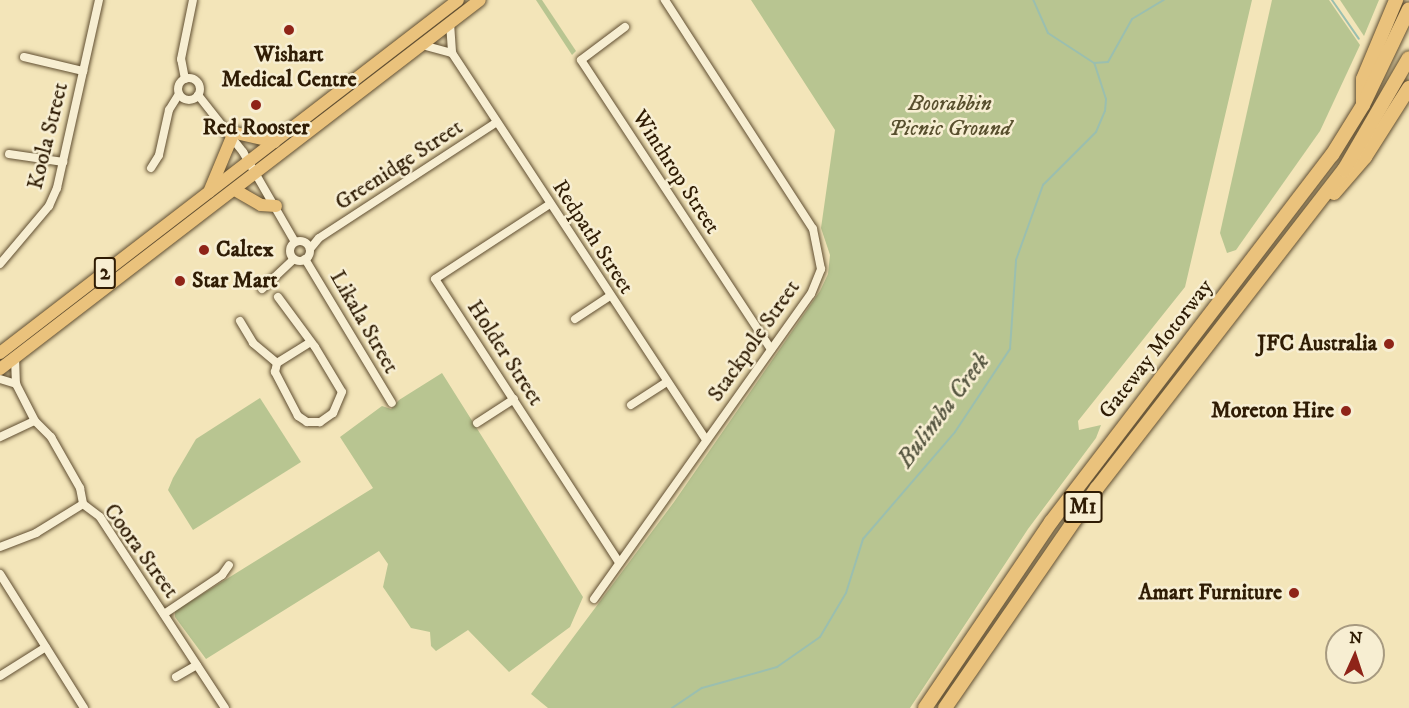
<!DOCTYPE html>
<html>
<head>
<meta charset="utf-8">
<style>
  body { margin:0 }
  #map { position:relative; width:1409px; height:708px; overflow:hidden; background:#f3e5b9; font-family:"IM FELL DW Pica",serif }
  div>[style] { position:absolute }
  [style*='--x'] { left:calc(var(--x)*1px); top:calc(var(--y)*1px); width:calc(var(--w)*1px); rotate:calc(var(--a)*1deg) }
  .green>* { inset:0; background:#b8c591 }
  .stream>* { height:2px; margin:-1px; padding:0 1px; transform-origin:1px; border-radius:1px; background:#9bbfaf }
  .roads { filter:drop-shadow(0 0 2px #604e31) drop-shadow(0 0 2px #604e31) }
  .minor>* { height:8px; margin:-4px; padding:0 4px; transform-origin:4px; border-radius:4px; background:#f7eed2 }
  .minor>.ring { margin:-4px; padding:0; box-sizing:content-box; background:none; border:8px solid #f7eed2; border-radius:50% }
  .trunk>* { height:12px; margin:-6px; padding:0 6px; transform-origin:6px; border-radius:6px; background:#eac27c }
  .motorway>* { height:14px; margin:-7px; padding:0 7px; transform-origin:7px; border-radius:7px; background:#eac27c }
  .dots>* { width:16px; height:16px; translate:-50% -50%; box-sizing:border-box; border:3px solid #f7eed2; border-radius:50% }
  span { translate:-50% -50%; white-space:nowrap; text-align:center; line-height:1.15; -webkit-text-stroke:5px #f7eed2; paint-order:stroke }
  .shield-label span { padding:2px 4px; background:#f7eed2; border:2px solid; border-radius:4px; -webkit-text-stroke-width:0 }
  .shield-label { font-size:21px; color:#2f1c04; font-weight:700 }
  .poi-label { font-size:22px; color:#2f1c04; font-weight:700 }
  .left { translate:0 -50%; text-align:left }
  .right { translate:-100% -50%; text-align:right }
  .park-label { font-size:22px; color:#584f2e; font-style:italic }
  .street-label { font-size:22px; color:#2f1c04 }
  .water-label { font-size:24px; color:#555540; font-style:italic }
  .north { position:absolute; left:1325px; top:624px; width:60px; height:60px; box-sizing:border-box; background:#f7eed2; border:2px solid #a79a80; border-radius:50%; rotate:3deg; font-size:16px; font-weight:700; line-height:24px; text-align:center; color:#2f1c04 }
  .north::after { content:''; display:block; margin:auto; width:21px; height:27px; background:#8f2418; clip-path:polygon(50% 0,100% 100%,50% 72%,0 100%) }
</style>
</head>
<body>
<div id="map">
  <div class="green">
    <div style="clip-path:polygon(536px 0,542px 0,576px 51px,572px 55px)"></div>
    <div style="clip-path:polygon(751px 0,1252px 0,1185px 287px,1078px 421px,1079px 430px,1101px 425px,1096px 438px,1028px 529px,910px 708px,548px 708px,531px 694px,674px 502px,820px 291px,828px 274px,830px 255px,821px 228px,835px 130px)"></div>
    <div style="clip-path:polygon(1272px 0,1329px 0,1360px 45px,1320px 131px,1236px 250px,1227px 253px,1220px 233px)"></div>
    <div style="clip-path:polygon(1340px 0,1379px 0,1364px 36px)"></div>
    <div style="clip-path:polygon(442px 373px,583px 597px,570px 627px,509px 672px,468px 630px,436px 651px,431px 646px,430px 632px,411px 628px,383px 587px,388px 564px,379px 551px,206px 659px,175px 617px,175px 611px,373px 488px,340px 437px,382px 406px,391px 409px,399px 400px)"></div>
    <div style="clip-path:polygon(260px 398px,301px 462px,193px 530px,168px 490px,173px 478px,196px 439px)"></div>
  </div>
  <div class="stream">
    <div style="--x:1332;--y:0;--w:47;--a:55.3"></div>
    <div style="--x:1094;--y:63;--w:14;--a:-4"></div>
    <div style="--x:1108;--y:62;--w:49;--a:-60.8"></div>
    <div style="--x:1132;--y:19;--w:37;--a:-31"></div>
    <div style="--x:672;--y:708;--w:36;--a:-34"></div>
    <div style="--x:702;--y:688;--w:78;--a:-15.6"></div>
    <div style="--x:777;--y:667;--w:52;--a:-34.9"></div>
    <div style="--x:820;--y:637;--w:51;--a:-59.4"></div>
    <div style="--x:846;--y:593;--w:57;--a:-72.5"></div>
    <div style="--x:863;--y:539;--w:141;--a:-49.3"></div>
    <div style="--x:955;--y:432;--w:100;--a:-56.5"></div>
    <div style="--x:1010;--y:349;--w:89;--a:-86.1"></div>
    <div style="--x:1016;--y:260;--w:80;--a:-70.2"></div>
    <div style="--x:1043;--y:185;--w:75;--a:-45"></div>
    <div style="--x:1096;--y:132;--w:23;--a:-67"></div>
    <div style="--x:1105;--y:111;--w:12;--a:-85"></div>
    <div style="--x:1106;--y:99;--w:38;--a:-108"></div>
    <div style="--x:1094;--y:63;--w:55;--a:-146.9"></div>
    <div style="--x:1048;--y:33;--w:36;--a:-114"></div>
  </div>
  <div class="roads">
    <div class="minor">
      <div style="--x:450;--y:23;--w:30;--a:86"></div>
      <div style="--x:452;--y:53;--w:463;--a:56.7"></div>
      <div style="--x:625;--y:27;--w:55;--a:143.1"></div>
      <div style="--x:581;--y:60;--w:346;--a:56.7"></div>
      <div style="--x:422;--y:45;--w:31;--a:15"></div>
      <div style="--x:24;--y:57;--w:61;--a:13.3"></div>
      <div class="ring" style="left:178px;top:78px;width:14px;height:14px"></div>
      <div style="--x:185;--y:79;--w:20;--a:-101"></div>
      <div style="--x:181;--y:59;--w:60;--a:-78.5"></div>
      <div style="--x:198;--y:95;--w:73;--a:51.7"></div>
      <div style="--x:243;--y:152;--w:104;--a:60"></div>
      <div style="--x:9;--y:154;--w:55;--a:8.4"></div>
      <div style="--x:151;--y:168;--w:15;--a:-58"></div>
      <div style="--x:159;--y:155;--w:46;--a:-77.5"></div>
      <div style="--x:169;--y:110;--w:19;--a:-58"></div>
      <div style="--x:550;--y:204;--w:137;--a:146.9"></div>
      <div style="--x:435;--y:279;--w:338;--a:57"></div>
      <div class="ring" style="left:290px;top:241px;width:12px;height:12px"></div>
      <div style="--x:310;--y:249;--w:14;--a:-51"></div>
      <div style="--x:319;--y:238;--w:212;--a:-33.1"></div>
      <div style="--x:305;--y:259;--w:168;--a:58.9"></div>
      <div style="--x:0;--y:264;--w:76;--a:-49.8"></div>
      <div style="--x:49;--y:206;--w:20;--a:-66"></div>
      <div style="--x:57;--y:188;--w:193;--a:-77.4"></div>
      <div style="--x:262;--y:289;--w:44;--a:-43.2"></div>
      <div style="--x:278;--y:297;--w:62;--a:53.5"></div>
      <div style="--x:315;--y:347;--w:52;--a:59"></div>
      <div style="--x:342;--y:392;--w:23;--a:113"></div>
      <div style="--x:333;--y:413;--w:16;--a:145"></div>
      <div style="--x:320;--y:422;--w:13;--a:180"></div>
      <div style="--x:307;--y:422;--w:11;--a:-146"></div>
      <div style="--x:298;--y:416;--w:50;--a:-117.6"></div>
      <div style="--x:275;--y:372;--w:9;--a:-77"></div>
      <div style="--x:277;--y:363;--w:39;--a:-32"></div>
      <div style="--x:575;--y:319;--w:42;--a:-33.3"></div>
      <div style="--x:240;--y:321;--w:26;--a:59"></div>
      <div style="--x:253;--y:343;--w:31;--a:40"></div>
      <div style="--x:15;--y:357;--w:27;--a:88"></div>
      <div style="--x:16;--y:384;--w:42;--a:62.8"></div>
      <div style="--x:35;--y:421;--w:23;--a:45"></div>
      <div style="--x:51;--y:437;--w:59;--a:60.4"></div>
      <div style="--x:80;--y:488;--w:16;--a:79"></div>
      <div style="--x:83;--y:504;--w:21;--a:37"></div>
      <div style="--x:100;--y:517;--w:228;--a:56.8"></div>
      <div style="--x:0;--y:379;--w:17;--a:17"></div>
      <div style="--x:631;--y:405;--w:40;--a:-32.9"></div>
      <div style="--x:477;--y:423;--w:44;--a:-33"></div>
      <div style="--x:0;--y:437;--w:38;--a:-25"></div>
      <div style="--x:0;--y:547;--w:39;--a:-21"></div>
      <div style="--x:36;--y:533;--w:55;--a:-31.7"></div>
      <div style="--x:0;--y:574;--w:158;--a:57.9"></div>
      <div style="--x:594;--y:599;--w:374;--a:-54.6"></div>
      <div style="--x:811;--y:294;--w:27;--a:-68"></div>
      <div style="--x:821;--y:269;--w:41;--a:-101.3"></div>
      <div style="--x:813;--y:229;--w:273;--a:-122.9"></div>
      <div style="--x:164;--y:614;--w:70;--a:-33.9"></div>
      <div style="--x:222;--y:575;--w:12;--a:-55"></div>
      <div style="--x:0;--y:676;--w:54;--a:-32.2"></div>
      <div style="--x:176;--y:677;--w:24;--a:-30"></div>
    </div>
    <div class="trunk">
      <div style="--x:227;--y:131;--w:49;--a:12.9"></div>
      <div style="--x:235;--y:190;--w:30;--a:30"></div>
      <div style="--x:261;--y:205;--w:15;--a:4"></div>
      <div style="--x:209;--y:192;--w:60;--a:-67.3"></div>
      <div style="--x:0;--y:353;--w:578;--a:-37.62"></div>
      <div style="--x:0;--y:369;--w:605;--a:-37.55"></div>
    </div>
    <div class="motorway">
      <div style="--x:1363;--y:103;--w:24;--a:-90"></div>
      <div style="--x:1363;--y:79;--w:86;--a:-67.3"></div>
      <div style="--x:1334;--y:193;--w:48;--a:-49.3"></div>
      <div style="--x:1365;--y:157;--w:82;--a:-57.5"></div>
      <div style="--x:925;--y:708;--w:225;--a:-55.9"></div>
      <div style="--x:1051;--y:522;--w:462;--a:-52.6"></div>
      <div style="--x:1332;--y:155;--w:59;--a:-58.2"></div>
      <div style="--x:1363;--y:105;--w:106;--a:-64.4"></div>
      <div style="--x:945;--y:708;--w:267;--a:-55.4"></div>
      <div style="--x:1097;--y:488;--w:403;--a:-52.2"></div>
      <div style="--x:1344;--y:170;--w:129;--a:-59.9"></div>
    </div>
  </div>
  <div class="dots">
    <div style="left:289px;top:30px;background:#8f2418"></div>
    <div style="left:256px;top:105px;background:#8f2418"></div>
    <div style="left:204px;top:250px;background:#8f2418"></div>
    <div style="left:180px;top:281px;background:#8f2418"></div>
    <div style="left:1389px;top:344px;background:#8f2418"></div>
    <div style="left:1346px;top:411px;background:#8f2418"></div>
    <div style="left:1294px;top:593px;background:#8f2418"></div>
  </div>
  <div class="shield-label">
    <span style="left:105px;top:273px">2</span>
    <span style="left:1083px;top:507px">M1</span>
  </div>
  <div class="poi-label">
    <span style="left:289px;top:67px">Wishart<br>Medical Centre</span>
    <span style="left:256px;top:128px">Red Rooster</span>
    <span class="left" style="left:216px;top:250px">Caltex</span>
    <span class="left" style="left:192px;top:281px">Star Mart</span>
    <span class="right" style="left:1377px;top:344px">JFC Australia</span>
    <span class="right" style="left:1334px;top:411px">Moreton Hire</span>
    <span class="right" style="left:1282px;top:593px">Amart Furniture</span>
  </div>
  <div class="park-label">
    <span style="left:950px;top:116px">Boorabbin<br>Picnic Ground</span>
  </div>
  <div class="street-label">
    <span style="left:48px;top:136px;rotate:-76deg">Koola Street</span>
    <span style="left:399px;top:165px;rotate:-33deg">Greenidge Street</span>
    <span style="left:676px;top:172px;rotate:57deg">Winthrop Street</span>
    <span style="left:593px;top:237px;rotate:57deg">Redpath Street</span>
    <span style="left:364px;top:322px;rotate:60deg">Likala Street</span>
    <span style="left:754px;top:341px;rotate:-55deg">Stackpole Street</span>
    <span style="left:1156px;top:349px;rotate:-52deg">Gateway Motorway</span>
    <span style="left:505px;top:353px;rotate:57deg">Holder Street</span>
    <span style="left:141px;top:551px;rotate:54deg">Coora Street</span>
  </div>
  <div class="water-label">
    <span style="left:944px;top:411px;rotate:-53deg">Bulimba Creek</span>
  </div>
  <div class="north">N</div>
</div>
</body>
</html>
